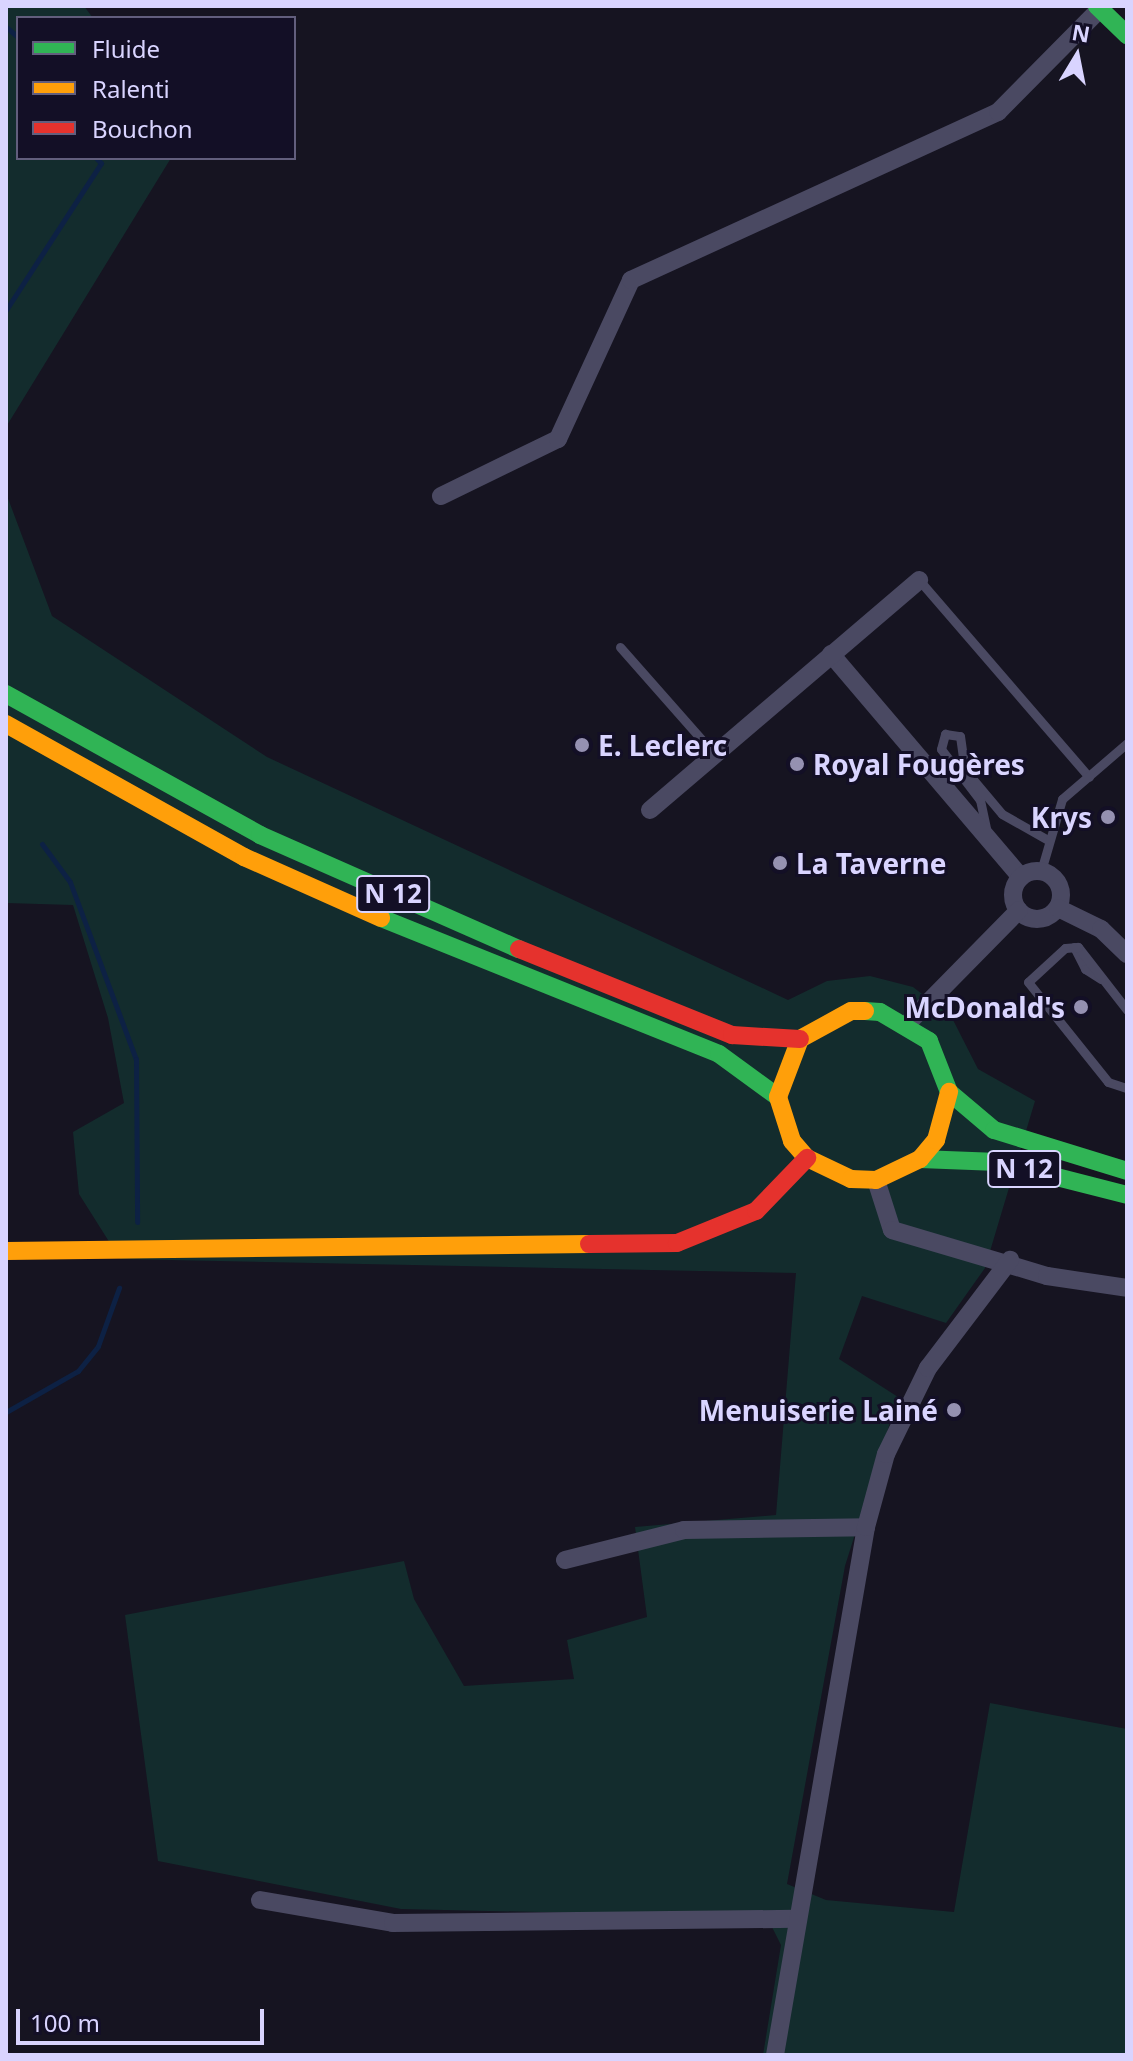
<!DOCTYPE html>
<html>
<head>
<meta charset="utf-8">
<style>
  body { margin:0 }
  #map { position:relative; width:1133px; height:2061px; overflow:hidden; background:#161421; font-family:"Noto Sans",sans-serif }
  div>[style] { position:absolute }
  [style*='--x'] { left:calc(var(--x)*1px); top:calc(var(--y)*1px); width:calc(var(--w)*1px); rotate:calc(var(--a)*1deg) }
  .green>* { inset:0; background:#132c2d }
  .stream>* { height:5px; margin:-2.5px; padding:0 2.5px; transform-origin:2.5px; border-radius:2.5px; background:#0d2144 }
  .lane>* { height:9px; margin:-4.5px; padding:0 4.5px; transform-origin:4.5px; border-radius:4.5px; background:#4a4962 }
  .street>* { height:18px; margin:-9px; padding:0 9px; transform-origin:9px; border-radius:9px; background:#4a4962 }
  .street>.ring { margin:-9px; padding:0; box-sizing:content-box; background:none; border:18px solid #4a4962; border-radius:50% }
  .fast>* { height:18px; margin:-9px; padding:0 9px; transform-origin:9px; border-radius:9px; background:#30b455 }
  .slow>* { height:18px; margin:-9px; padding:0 9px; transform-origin:9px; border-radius:9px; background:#ff9f0a }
  .jam>* { height:18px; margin:-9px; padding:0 9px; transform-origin:9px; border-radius:9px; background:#e5322d }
  .dots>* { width:22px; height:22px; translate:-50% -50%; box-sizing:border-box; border:4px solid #130f26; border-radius:50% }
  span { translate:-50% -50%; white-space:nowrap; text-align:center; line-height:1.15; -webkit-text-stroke:6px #130f26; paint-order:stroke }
  .shield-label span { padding:2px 6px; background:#130f26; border:2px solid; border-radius:6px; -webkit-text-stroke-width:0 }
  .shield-label { font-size:26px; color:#d9d4ff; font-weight:700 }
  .poi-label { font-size:28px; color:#d9d4ff; font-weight:700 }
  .left { translate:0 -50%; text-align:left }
  .right { translate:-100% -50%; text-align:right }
  .frame { position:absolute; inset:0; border:8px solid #d9d4ff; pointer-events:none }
  .legend { position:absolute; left:16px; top:16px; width:280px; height:144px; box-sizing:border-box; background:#130f26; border:2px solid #625e7d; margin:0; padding:10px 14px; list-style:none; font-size:24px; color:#d9d4ff }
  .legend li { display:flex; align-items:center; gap:16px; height:40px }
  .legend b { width:40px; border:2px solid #625e7d }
  .north { position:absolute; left:1037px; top:16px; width:80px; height:80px; -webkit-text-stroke:6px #130f26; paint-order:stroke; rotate:10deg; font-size:22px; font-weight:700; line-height:32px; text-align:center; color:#d9d4ff }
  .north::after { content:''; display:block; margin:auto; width:28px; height:36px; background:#d9d4ff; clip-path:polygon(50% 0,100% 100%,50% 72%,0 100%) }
  .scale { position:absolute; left:16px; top:2009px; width:248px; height:36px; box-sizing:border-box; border:4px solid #d9d4ff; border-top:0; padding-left:10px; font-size:24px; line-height:28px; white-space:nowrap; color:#d9d4ff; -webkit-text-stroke:6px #130f26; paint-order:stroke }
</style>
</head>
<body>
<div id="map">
  <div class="green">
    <div style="clip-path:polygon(6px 6px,84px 6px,93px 18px,18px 18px,18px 158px,171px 158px,6px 427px)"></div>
    <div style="clip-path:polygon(6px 493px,52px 616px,267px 757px,788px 1000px,827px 981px,870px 976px,913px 987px,951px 1016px,978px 1069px,1035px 1101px,985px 1268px,946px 1323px,862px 1296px,839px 1359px,898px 1397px,845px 1566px,787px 1884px,826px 1900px,954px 1912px,990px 1703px,1127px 1729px,1127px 2055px,763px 2055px,781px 1945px,767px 1917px,401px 1909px,158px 1861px,125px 1615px,404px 1561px,414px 1599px,464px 1686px,574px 1679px,567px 1640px,647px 1617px,635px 1527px,776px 1515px,796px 1273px,120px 1259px,79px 1194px,73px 1132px,124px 1103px,108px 1018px,73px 905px,6px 903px)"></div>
  </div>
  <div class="stream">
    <div style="--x:6;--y:27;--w:16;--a:40"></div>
    <div style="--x:6;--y:310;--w:175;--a:-57.1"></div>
    <div style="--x:101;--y:163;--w:7;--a:-135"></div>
    <div style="--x:42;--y:844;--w:47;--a:53.6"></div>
    <div style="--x:70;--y:882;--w:189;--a:69.6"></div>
    <div style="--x:136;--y:1059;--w:163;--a:89.6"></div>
    <div style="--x:6;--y:1412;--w:83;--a:-29.7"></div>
    <div style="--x:78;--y:1371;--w:32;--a:-51"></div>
    <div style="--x:98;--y:1346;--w:62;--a:-70.1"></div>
  </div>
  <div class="lane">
    <div style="--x:919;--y:580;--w:260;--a:49.2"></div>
    <div style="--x:620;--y:647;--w:124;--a:48.6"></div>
    <div style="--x:986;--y:828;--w:29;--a:-102"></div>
    <div style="--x:980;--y:800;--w:64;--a:-127.4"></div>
    <div style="--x:941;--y:749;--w:16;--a:-75"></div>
    <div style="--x:945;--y:734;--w:15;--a:8"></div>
    <div style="--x:960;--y:736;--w:34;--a:82"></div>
    <div style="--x:965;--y:770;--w:57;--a:49.9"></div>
    <div style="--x:1002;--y:814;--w:53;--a:29.5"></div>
    <div style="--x:1041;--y:871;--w:75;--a:-73.7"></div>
    <div style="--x:1062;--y:799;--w:86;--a:-40.7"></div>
    <div style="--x:1074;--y:947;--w:25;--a:63"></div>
    <div style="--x:1085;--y:969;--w:19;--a:32"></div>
    <div style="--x:1127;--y:1010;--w:80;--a:-127.9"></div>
    <div style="--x:1078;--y:947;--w:13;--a:176"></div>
    <div style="--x:1065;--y:948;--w:50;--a:137.4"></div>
    <div style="--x:1028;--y:982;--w:128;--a:51.3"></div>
    <div style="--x:1108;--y:1082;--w:20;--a:18"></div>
  </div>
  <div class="street">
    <div style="--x:441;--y:496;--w:130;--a:-26"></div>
    <div style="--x:558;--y:439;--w:175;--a:-65.3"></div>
    <div style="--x:631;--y:280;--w:404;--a:-24.6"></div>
    <div style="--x:998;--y:112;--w:145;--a:-45.3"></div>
    <div style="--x:831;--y:654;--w:293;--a:49.6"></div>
    <div style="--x:650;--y:810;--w:354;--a:-40.5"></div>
    <div class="ring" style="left:1013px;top:871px;width:30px;height:30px"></div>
    <div style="--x:1058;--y:908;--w:48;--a:26"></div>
    <div style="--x:1101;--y:929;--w:36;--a:44"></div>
    <div style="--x:908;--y:1023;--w:158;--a:-45.5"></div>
    <div style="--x:876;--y:1180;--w:52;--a:72.3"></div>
    <div style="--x:892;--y:1230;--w:162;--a:16.5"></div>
    <div style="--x:1047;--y:1276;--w:81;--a:8.5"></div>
    <div style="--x:565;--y:1560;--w:123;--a:-14.1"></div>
    <div style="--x:684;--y:1530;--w:182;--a:-0.9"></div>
    <div style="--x:260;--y:1900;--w:135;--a:9.8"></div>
    <div style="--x:393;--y:1923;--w:402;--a:-0.6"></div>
    <div style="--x:775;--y:2055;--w:536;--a:-80.22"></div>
    <div style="--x:866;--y:1527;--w:76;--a:-74.7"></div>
    <div style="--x:886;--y:1454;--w:96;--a:-64"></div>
    <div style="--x:928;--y:1368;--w:136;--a:-52.8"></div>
  </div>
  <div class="fast">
    <div style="--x:1097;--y:6;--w:42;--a:44"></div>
    <div style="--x:6;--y:694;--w:291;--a:29"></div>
    <div style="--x:260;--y:835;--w:283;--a:23.8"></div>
    <div style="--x:381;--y:918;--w:364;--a:21.9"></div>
    <div style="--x:719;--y:1054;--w:73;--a:36.1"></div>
    <div style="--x:865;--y:1011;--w:15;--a:4"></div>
    <div style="--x:880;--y:1012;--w:57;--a:30.6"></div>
    <div style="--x:929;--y:1041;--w:55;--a:68.6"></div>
    <div style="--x:949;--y:1092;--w:59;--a:40.2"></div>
    <div style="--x:994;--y:1130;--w:139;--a:17.1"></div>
    <div style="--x:920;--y:1159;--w:78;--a:2.2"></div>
    <div style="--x:998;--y:1162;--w:133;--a:14.3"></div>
  </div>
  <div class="slow">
    <div style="--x:6;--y:724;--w:273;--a:29.2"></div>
    <div style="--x:244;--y:857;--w:150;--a:24"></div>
    <div style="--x:865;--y:1011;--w:14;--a:180"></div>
    <div style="--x:851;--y:1011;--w:58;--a:151.2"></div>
    <div style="--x:800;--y:1039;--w:62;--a:110.8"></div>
    <div style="--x:778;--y:1097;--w:46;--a:72.3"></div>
    <div style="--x:792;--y:1141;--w:23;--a:49"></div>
    <div style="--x:807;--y:1158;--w:49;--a:25.5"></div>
    <div style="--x:851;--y:1179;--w:25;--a:2"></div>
    <div style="--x:876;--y:1180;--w:49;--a:-25.5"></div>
    <div style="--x:920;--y:1159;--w:25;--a:-50"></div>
    <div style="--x:936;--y:1140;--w:50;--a:-74.8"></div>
    <div style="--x:6;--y:1251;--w:583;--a:-0.69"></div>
  </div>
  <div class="jam">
    <div style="--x:519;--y:949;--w:230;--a:22"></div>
    <div style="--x:732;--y:1035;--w:68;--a:3.4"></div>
    <div style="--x:589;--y:1244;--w:88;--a:-0.7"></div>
    <div style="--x:677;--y:1243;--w:85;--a:-22.1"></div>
    <div style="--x:756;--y:1211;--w:74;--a:-46.1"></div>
  </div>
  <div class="dots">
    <div style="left:582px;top:745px;background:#9591b1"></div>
    <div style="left:797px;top:764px;background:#9591b1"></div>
    <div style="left:1108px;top:817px;background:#9591b1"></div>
    <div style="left:780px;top:863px;background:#9591b1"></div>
    <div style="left:1081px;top:1007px;background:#9591b1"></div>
    <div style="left:954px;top:1410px;background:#9591b1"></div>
  </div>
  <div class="shield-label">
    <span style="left:393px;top:894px">N 12</span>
    <span style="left:1024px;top:1169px">N 12</span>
  </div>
  <div class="poi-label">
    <span class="left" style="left:598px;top:745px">E. Leclerc</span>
    <span class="left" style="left:813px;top:764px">Royal Fougères</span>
    <span class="right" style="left:1092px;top:817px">Krys</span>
    <span class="left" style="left:796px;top:863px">La Taverne</span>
    <span class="right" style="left:1065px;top:1007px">McDonald's</span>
    <span class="right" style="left:938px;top:1410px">Menuiserie Lainé</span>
  </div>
  <div class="frame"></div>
  <ul class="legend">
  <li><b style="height:10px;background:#30b455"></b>Fluide</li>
  <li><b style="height:10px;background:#ff9f0a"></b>Ralenti</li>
  <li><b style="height:10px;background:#e5322d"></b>Bouchon</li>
  </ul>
  <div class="north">N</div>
  <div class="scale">100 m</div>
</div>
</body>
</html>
